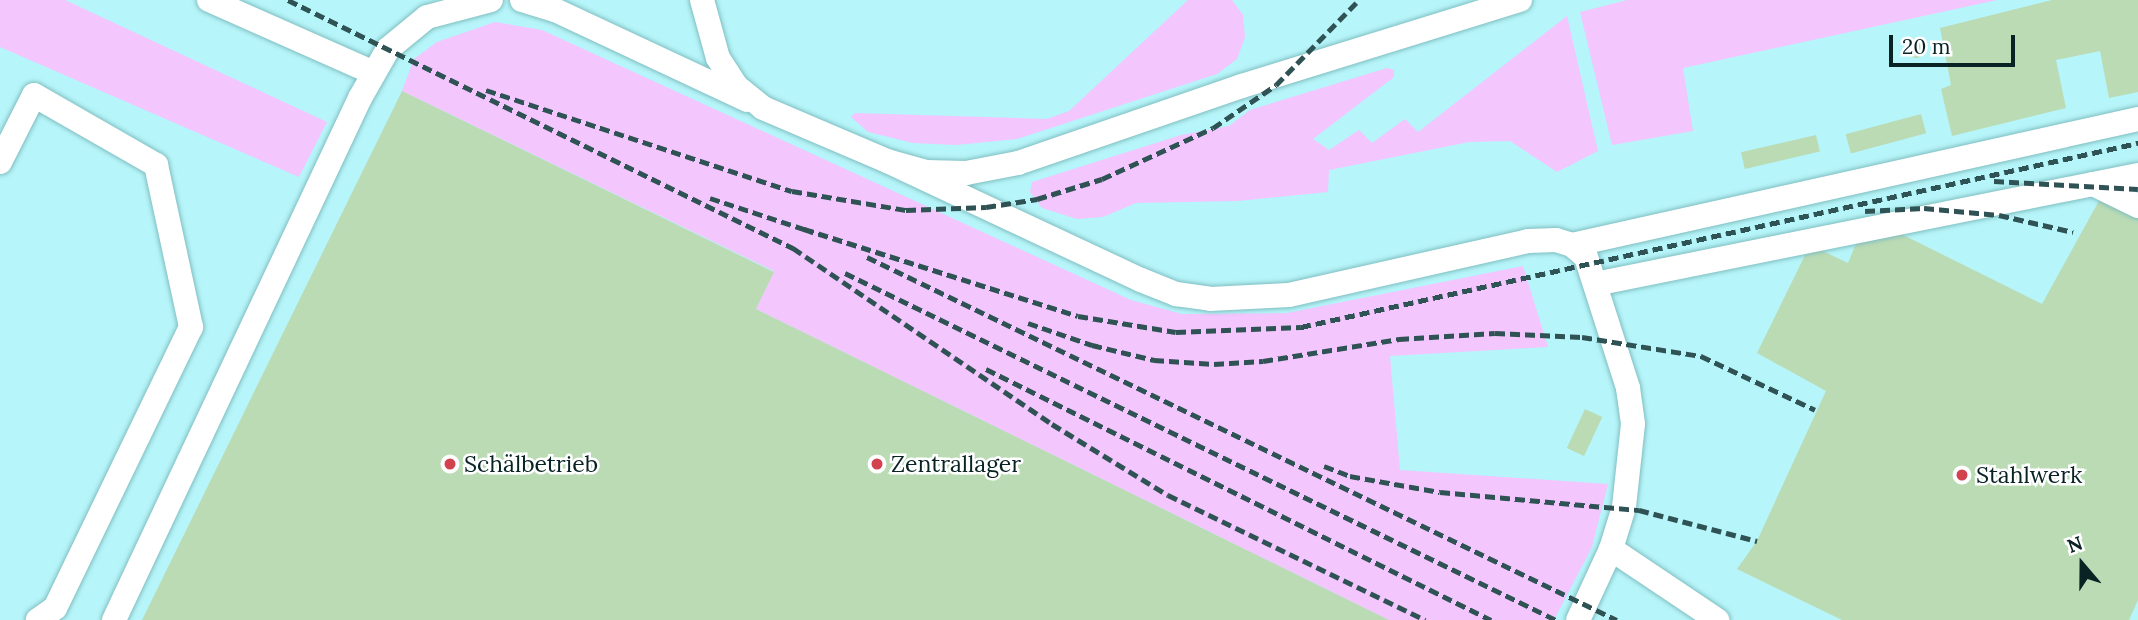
<!DOCTYPE html>
<html>
<head>
<meta charset="utf-8">
<style>
  body { margin:0 }
  #map { position:relative; width:2138px; height:620px; overflow:hidden; background:#b6f5f9; font-family:Lora,serif }
  div>[style] { position:absolute }
  [style*='--x'] { left:calc(var(--x)*1px); top:calc(var(--y)*1px); width:calc(var(--w)*1px); rotate:calc(var(--a)*1deg) }
  .green>* { inset:0; background:#f4c6fe }
  .building>* { inset:0; background:#bbdbb4; transform-origin:0 0 }
  .round { border-radius:50% }
  .roads { filter:drop-shadow(0 0 2px #80bec1) drop-shadow(0 0 2px #80bec1) }
  .lane>* { height:24px; margin:-12px; padding:0 12px; transform-origin:12px; border-radius:12px; background:#fff }
  .rail>* { height:5px; margin-top:-2.5px; transform-origin:0; background:repeating-linear-gradient(90deg,#2f5254 0 10px,transparent 0 15px) }
  .dots>* { width:19px; height:19px; translate:-50% -50%; box-sizing:border-box; border:4px solid #fff; border-radius:50% }
  span { translate:-50% -50%; white-space:nowrap; text-align:center; line-height:1.15; -webkit-text-stroke:5px #fff; paint-order:stroke }
  .poi-label { font-size:23px; color:#092325 }
  .left { translate:0 -50%; text-align:left }
  .north { position:absolute; left:2047px; top:529px; width:70px; height:70px; -webkit-text-stroke:5px #fff; paint-order:stroke; rotate:340deg; font-size:19px; font-weight:700; line-height:28px; text-align:center; color:#092325 }
  .north::after { content:''; display:block; margin:auto; width:24px; height:32px; background:#092325; clip-path:polygon(50% 0,100% 100%,50% 72%,0 100%) }
  .scale { position:absolute; left:1889px; top:35px; width:126px; height:32px; box-sizing:border-box; border:4px solid #092325; border-top:0; padding-left:9px; font-size:21px; line-height:24px; white-space:nowrap; color:#092325; -webkit-text-stroke:5px #fff; paint-order:stroke }
</style>
</head>
<body>
<div id="map">
  <div class="green">
    <div style="clip-path:polygon(0 0,65px 0,327px 122px,299px 177px,0 47px)"></div>
    <div style="clip-path:polygon(1188px 0,1232px 0,1243px 15px,1245px 37px,1237px 59px,1217px 74px,1017px 139px,956px 145px,913px 143px,868px 132px,851px 117px,855px 113px,1047px 119px,1069px 111px)"></div>
    <div style="clip-path:polygon(1627px 0,1997px 0,1683px 68px,1693px 131px,1612px 145px,1580px 12px)"></div>
    <div style="clip-path:polygon(1567px 16px,1598px 151px,1557px 172px,1510px 141px,1469px 142px,1329px 170px,1328px 192px,1238px 201px,1136px 203px,1103px 217px,1077px 219px,1042px 208px,1030px 192px,1032px 182px,1181px 135px,1229px 126px,1250px 110px,1387px 68px,1394px 70px,1394px 77px,1313px 139px,1329px 150px,1359px 130px,1372px 143px,1405px 119px,1418px 132px)"></div>
    <div style="clip-path:polygon(495px 22px,542px 30px,1131px 300px,1182px 314px,1287px 313px,1523px 266px,1548px 347px,1390px 356px,1400px 470px,1608px 484px,1592px 547px,1554px 620px,1389px 620px,756px 309px,774px 271px,402px 91px,414px 59px,437px 42px)"></div>
  </div>
  <div class="building">
    <div style="clip-path:polygon(2052px 0,2138px 0,2138px 92px,2109px 98px,2100px 51px,2056px 60px,2066px 108px,1952px 136px,1941px 89px,1951px 85px,1940px 28px)"></div>
    <div class="round" style="left:1908px;top:42px;width:16px;height:16px"></div>
    <div style="clip-path:polygon(402px 91px,774px 272px,756px 309px,1389px 620px,142px 620px)"></div>
    <div style="left:1921px;top:114px;width:20px;height:78px;rotate:75deg"></div>
    <div style="left:1816px;top:135px;width:17px;height:77px;rotate:77deg"></div>
    <div style="clip-path:polygon(2100px 199px,2138px 218px,2138px 600px,2129px 620px,1842px 620px,1737px 569px,1757px 541px,1826px 391px,1757px 353px,1810px 245px,1848px 263px,1867px 217px,2042px 304px)"></div>
    <div style="left:1585px;top:409px;width:19px;height:43px;rotate:25deg"></div>
  </div>
  <div class="roads">
    <div class="lane">
      <div style="--x:209;--y:0;--w:180;--a:23.9"></div>
      <div style="--x:522;--y:0;--w:34;--a:17"></div>
      <div style="--x:555;--y:10;--w:212;--a:25.1"></div>
      <div style="--x:702;--y:0;--w:60;--a:74.6"></div>
      <div style="--x:718;--y:58;--w:33;--a:57"></div>
      <div style="--x:736;--y:86;--w:35;--a:39"></div>
      <div style="--x:763;--y:108;--w:135;--a:23.1"></div>
      <div style="--x:887;--y:161;--w:41;--a:15.8"></div>
      <div style="--x:926;--y:172;--w:40;--a:1.4"></div>
      <div style="--x:966;--y:173;--w:53;--a:-10.9"></div>
      <div style="--x:1018;--y:163;--w:237;--a:-19"></div>
      <div style="--x:1242;--y:86;--w:291;--a:-17.2"></div>
      <div style="--x:887;--y:161;--w:280;--a:25.1"></div>
      <div style="--x:1141;--y:280;--w:38;--a:22"></div>
      <div style="--x:1176;--y:294;--w:34;--a:8"></div>
      <div style="--x:1210;--y:299;--w:79;--a:-2.9"></div>
      <div style="--x:1289;--y:295;--w:245;--a:-12.7"></div>
      <div style="--x:1528;--y:241;--w:28;--a:-2"></div>
      <div style="--x:1556;--y:240;--w:17;--a:17"></div>
      <div style="--x:1572;--y:245;--w:18;--a:41"></div>
      <div style="--x:1586;--y:257;--w:138;--a:72.2"></div>
      <div style="--x:1628;--y:388;--w:36;--a:82"></div>
      <div style="--x:1633;--y:424;--w:83;--a:96.2"></div>
      <div style="--x:1624;--y:507;--w:44;--a:107.2"></div>
      <div style="--x:1611;--y:549;--w:78;--a:114.9"></div>
      <div style="--x:0;--y:162;--w:75;--a:-63.1"></div>
      <div style="--x:34;--y:95;--w:141;--a:29.8"></div>
      <div style="--x:156;--y:165;--w:166;--a:77.8"></div>
      <div style="--x:191;--y:327;--w:312;--a:115.8"></div>
      <div style="--x:55;--y:608;--w:21;--a:145"></div>
      <div style="--x:2093;--y:184;--w:46;--a:-11.3"></div>
      <div style="--x:1572;--y:245;--w:580;--a:-12.55"></div>
      <div style="--x:1595;--y:284;--w:508;--a:-11.35"></div>
      <div style="--x:2093;--y:184;--w:50;--a:26.1"></div>
      <div style="--x:1611;--y:549;--w:128;--a:33.8"></div>
      <div style="--x:114;--y:620;--w:577;--a:-64.77"></div>
      <div style="--x:360;--y:98;--w:56;--a:-60.3"></div>
      <div style="--x:388;--y:49;--w:50;--a:-39.4"></div>
      <div style="--x:427;--y:17;--w:66;--a:-14.9"></div>
    </div>
  </div>
  <div class="rail">
    <div style="--x:288;--y:0;--w:563;--a:26.16"></div>
    <div style="--x:793;--y:248;--w:313;--a:34.2"></div>
    <div style="--x:1052;--y:424;--w:136;--a:31.5"></div>
    <div style="--x:1168;--y:495;--w:286;--a:25.9"></div>
    <div style="--x:486;--y:90;--w:322;--a:18.3"></div>
    <div style="--x:792;--y:191;--w:116;--a:9.5"></div>
    <div style="--x:906;--y:210;--w:80;--a:-2.1"></div>
    <div style="--x:986;--y:207;--w:52;--a:-8.9"></div>
    <div style="--x:1037;--y:199;--w:68;--a:-17.1"></div>
    <div style="--x:1102;--y:179;--w:122;--a:-24.7"></div>
    <div style="--x:1213;--y:128;--w:76;--a:-34.3"></div>
    <div style="--x:1276;--y:85;--w:119;--a:-45.7"></div>
    <div style="--x:1994;--y:181;--w:144;--a:3.2"></div>
    <div style="--x:710;--y:198;--w:108;--a:18.3"></div>
    <div style="--x:1865;--y:211;--w:59;--a:-2.9"></div>
    <div style="--x:1924;--y:208;--w:75;--a:5.3"></div>
    <div style="--x:1999;--y:215;--w:76;--a:12.9"></div>
    <div style="--x:804;--y:229;--w:287;--a:17.6"></div>
    <div style="--x:1078;--y:316;--w:99;--a:9.3"></div>
    <div style="--x:1176;--y:332;--w:125;--a:-2.3"></div>
    <div style="--x:1301;--y:327;--w:857;--a:-12.4"></div>
    <div style="--x:867;--y:257;--w:833;--a:25.83"></div>
    <div style="--x:845;--y:273;--w:791;--a:26.01"></div>
    <div style="--x:1028;--y:323;--w:68;--a:19"></div>
    <div style="--x:1092;--y:345;--w:64;--a:13.6"></div>
    <div style="--x:1154;--y:360;--w:60;--a:3.8"></div>
    <div style="--x:1214;--y:364;--w:49;--a:-3.5"></div>
    <div style="--x:1263;--y:361;--w:138;--a:-9.2"></div>
    <div style="--x:1399;--y:339;--w:96;--a:-3.6"></div>
    <div style="--x:1495;--y:333;--w:87;--a:2.6"></div>
    <div style="--x:1582;--y:337;--w:121;--a:9.1"></div>
    <div style="--x:1701;--y:356;--w:126;--a:25.3"></div>
    <div style="--x:986;--y:369;--w:564;--a:26.43"></div>
    <div style="--x:1324;--y:466;--w:28;--a:21"></div>
    <div style="--x:1350;--y:476;--w:91;--a:10.1"></div>
    <div style="--x:1440;--y:492;--w:200;--a:5.2"></div>
    <div style="--x:1639;--y:510;--w:122;--a:14.7"></div>
  </div>
  <div class="dots">
    <div style="left:450px;top:464px;background:#d2424e"></div>
    <div style="left:877px;top:464px;background:#d2424e"></div>
    <div style="left:1962px;top:475px;background:#d2424e"></div>
  </div>
  <div class="poi-label">
    <span class="left" style="left:464px;top:464px">Schälbetrieb</span>
    <span class="left" style="left:891px;top:464px">Zentrallager</span>
    <span class="left" style="left:1976px;top:475px">Stahlwerk</span>
  </div>
  <div class="north">N</div>
  <div class="scale">20 m</div>
</div>
</body>
</html>
